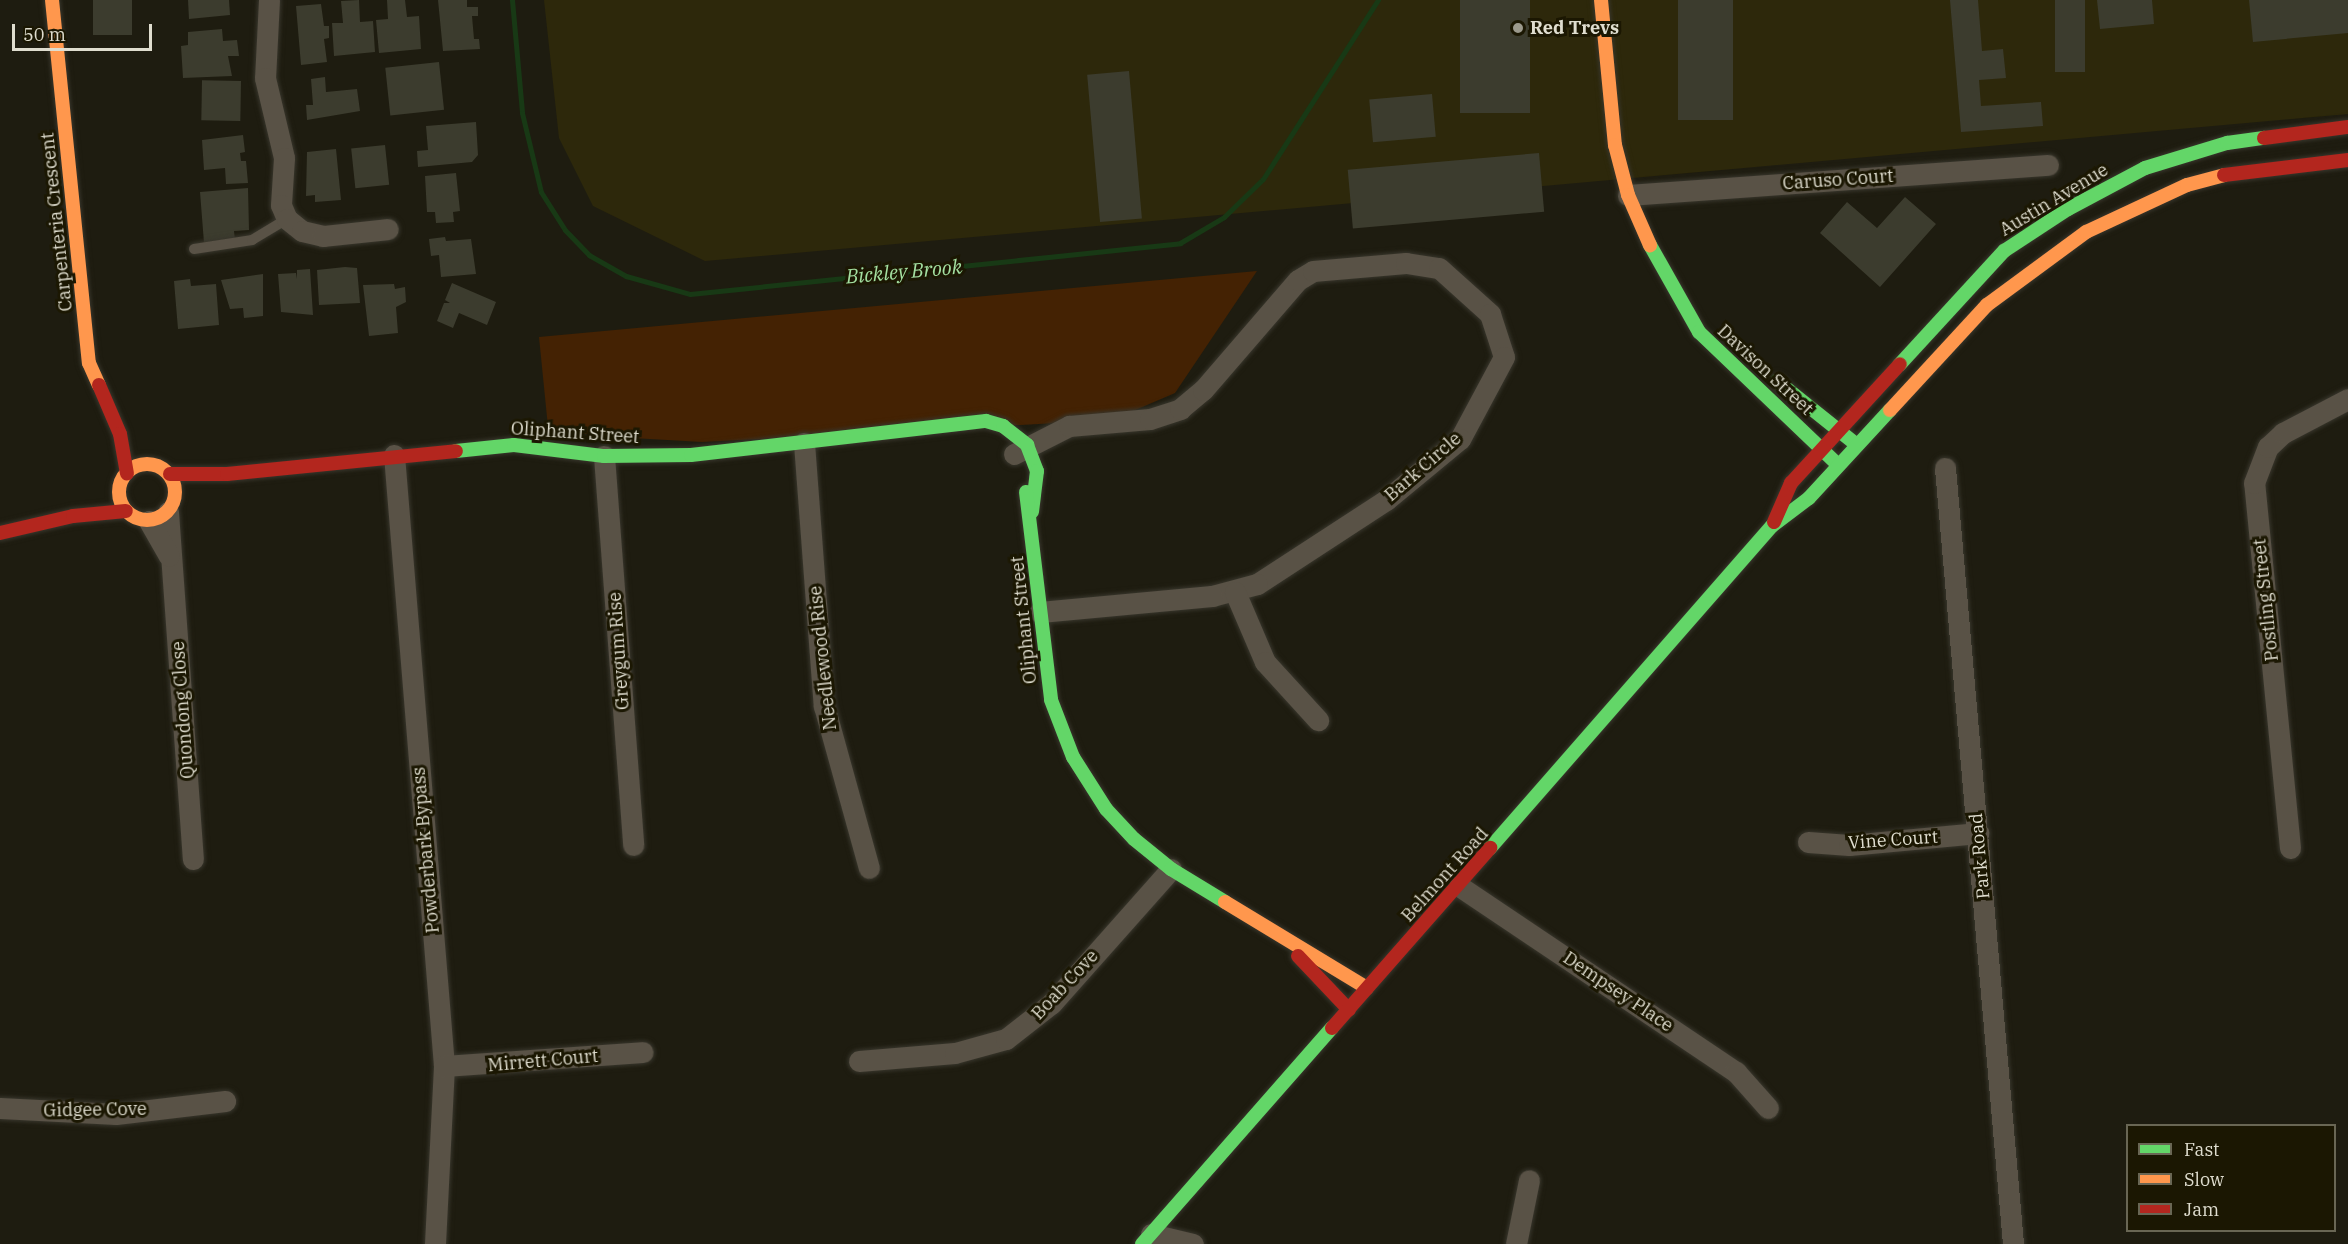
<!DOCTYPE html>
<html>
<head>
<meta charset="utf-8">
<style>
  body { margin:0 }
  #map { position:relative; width:2348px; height:1244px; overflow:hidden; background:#1e1c10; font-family:"IBM Plex Serif",serif }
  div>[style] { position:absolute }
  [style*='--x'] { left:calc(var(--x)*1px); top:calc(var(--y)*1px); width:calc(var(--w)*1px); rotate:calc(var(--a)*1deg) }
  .built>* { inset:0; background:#2d280b }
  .green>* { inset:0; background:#442203 }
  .stream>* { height:5px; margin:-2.5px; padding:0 2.5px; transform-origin:2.5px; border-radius:2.5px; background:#183915 }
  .building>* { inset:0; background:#3c3c2e; transform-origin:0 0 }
  .roads { filter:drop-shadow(0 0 2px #38362c) drop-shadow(0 0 2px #38362c) }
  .lane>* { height:10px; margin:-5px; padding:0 5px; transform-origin:5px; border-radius:5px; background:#595246 }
  .street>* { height:21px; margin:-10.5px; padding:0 10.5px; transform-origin:10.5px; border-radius:10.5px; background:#595246 }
  .fast>* { height:14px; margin:-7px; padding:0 7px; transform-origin:7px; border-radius:7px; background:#63d668 }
  .slow>* { height:14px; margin:-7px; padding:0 7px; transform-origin:7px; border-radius:7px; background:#ff974d }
  .slow>.ring { margin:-7px; padding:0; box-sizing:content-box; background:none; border:14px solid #ff974d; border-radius:50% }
  .jam>* { height:14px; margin:-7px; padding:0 7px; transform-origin:7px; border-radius:7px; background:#b3261e }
  .dots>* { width:16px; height:16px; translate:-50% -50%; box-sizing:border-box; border:3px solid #1b1702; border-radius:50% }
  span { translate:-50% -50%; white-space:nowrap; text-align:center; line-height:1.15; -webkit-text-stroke:6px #1b1702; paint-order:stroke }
  .poi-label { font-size:18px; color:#dfddcf; font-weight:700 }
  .left { translate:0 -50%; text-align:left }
  .street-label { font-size:18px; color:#dfddcf }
  .water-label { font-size:20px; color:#a4e0a1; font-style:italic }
  .legend { position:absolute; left:2126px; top:1124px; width:210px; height:108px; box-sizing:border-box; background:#1b1702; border:2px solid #696654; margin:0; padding:8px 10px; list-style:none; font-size:18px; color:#dfddcf }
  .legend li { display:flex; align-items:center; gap:12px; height:30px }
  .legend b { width:30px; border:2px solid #696654 }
  .scale { position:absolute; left:12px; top:24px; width:140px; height:27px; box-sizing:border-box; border:3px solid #dfddcf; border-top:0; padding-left:8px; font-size:18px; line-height:21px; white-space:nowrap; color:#dfddcf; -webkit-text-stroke:4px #1b1702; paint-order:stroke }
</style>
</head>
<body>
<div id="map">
  <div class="built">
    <div style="clip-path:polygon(544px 0,2348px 0,2348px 114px,705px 261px,593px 206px,559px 138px)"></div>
  </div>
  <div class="green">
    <div style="clip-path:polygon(1257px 271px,1175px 393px,1112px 420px,702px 442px,598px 436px,548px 427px,539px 337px)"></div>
  </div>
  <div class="stream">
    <div style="--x:512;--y:0;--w:113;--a:84.9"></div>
    <div style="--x:522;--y:113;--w:81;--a:76.5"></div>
    <div style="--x:541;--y:192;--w:45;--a:57.7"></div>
    <div style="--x:565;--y:230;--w:35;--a:46"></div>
    <div style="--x:589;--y:255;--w:43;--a:29.6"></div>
    <div style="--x:626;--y:276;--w:66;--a:15.7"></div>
    <div style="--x:690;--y:294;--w:493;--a:-5.9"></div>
    <div style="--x:1180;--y:243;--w:51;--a:-30.6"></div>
    <div style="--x:1224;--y:217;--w:54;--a:-44.3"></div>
    <div style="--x:1263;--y:179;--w:213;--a:-57.3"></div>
  </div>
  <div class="building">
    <div style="left:93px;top:0;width:39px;height:35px"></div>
    <div style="clip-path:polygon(188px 0,229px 0,230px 15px,189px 19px)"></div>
    <div style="clip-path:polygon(359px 0,360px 22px,373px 21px,375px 52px,334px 56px,332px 23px,343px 23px,341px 1px)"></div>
    <div style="clip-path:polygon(387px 0,405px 0,407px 17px,419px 16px,421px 49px,379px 53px,376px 20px,388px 19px)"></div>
    <div style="clip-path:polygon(438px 0,467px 0,467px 7px,478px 7px,478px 16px,472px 16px,474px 39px,479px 39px,480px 49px,443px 51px)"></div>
    <div style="left:1460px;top:0;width:70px;height:113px"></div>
    <div style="left:1678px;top:0;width:55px;height:120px"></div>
    <div style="clip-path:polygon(1950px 0,1978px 0,1982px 51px,2003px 49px,2006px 78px,1979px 80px,1981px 106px,2041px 102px,2043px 126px,1961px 132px)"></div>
    <div style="left:2055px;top:0;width:30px;height:72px"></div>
    <div style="clip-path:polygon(2097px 0,2152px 0,2154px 24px,2100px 29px)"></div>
    <div style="clip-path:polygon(2249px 0,2348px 0,2348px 33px,2253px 42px)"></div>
    <div style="clip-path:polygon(321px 4px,324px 26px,329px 26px,329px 38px,324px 39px,327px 62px,301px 65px,296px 6px)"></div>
    <div style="clip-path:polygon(222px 29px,223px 41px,237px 40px,239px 56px,228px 56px,232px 76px,183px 78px,181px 46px,188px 45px,188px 32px)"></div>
    <div style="left:439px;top:62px;width:48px;height:54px;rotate:84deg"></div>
    <div style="left:1129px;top:71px;width:148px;height:42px;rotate:85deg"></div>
    <div style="clip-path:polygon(325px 77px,326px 92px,357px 89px,360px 111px,307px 120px,306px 105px,313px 105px,311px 79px)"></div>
    <div style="left:241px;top:81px;width:40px;height:39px;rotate:91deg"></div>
    <div style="left:1432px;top:94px;width:43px;height:63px;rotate:85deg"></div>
    <div style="clip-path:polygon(476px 122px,478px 155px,472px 162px,418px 167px,417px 151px,428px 150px,426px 126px)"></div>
    <div style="clip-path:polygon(243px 135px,245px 152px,240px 153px,241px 161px,246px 161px,248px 183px,226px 184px,225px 168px,204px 170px,202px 140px)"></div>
    <div style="left:385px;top:145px;width:40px;height:34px;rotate:84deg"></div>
    <div style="clip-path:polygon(336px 149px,341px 200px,315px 202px,315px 195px,306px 196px,307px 152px)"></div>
    <div style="left:1539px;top:153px;width:59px;height:192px;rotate:85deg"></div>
    <div style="clip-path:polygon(456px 173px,460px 211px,453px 212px,454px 222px,436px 223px,435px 212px,427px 212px,425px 176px)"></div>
    <div style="clip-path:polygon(248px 188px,249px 230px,234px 231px,235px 240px,204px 243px,200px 192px)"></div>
    <div style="clip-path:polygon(1905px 197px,1936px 224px,1880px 287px,1820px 233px,1847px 202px,1877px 228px)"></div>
    <div style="clip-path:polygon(445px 237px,446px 241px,471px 239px,476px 274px,441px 277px,439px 255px,431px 256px,429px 239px)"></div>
    <div style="clip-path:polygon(345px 267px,357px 268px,360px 303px,319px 305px,317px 270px)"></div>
    <div style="clip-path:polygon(310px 269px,313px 315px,281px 312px,278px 274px,296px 273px,297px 279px,297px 270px)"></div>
    <div style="clip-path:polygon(263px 274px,263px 316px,244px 318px,243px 308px,230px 309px,221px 280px)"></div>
    <div style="clip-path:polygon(190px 279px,191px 286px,216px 284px,219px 325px,178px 329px,174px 281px)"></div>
    <div style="clip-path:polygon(452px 283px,496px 302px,487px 325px,459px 313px,453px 328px,437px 321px,444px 303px,450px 303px,445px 300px)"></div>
    <div style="clip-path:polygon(394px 284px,395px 289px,405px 287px,406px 302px,396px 307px,398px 333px,369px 336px,363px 285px)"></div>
  </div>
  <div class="roads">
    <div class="lane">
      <div style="--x:194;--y:249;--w:59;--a:-8.8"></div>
      <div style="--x:252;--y:240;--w:41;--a:-31"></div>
    </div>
    <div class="street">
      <div style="--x:269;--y:0;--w:78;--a:92.9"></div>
      <div style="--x:265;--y:78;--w:82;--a:76.6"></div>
      <div style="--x:284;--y:158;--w:47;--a:93.7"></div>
      <div style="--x:281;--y:205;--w:15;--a:67"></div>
      <div style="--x:287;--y:219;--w:19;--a:39"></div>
      <div style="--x:302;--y:231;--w:22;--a:13"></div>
      <div style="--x:323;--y:236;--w:65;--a:-6.1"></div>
      <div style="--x:1628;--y:195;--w:421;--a:-4.1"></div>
      <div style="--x:804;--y:443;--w:264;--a:85.7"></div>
      <div style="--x:824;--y:706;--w:168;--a:74.5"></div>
      <div style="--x:1014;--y:454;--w:62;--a:-27"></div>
      <div style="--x:1069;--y:426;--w:81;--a:-4.9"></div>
      <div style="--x:1150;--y:419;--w:32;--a:-18"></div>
      <div style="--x:1180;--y:409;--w:30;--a:-40"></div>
      <div style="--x:1203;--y:390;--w:145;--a:-49.2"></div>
      <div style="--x:1298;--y:280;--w:17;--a:-31"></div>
      <div style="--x:1313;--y:271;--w:93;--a:-4.9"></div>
      <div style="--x:1406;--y:263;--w:33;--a:9"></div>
      <div style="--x:1439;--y:268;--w:69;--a:42"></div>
      <div style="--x:1490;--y:314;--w:45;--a:72"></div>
      <div style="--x:1504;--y:357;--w:93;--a:118.2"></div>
      <div style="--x:1460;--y:439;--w:96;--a:140.5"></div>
      <div style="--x:1386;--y:500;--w:154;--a:146.9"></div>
      <div style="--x:1257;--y:584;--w:47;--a:165.1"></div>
      <div style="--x:1212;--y:596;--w:173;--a:174.7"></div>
      <div style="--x:394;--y:455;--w:613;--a:85.32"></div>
      <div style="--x:444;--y:1066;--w:178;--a:92.9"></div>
      <div style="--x:604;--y:456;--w:390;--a:85.7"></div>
      <div style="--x:1945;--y:468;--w:779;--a:84.99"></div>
      <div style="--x:168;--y:512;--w:348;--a:85.9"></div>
      <div style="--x:149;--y:521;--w:40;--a:60.3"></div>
      <div style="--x:1235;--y:592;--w:76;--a:66.8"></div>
      <div style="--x:1265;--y:662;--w:79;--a:47.6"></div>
      <div style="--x:1808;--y:842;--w:41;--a:4.2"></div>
      <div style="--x:1849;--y:845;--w:130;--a:-5.3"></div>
      <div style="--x:2290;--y:848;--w:367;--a:-95.6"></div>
      <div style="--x:2254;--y:483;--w:39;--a:-69"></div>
      <div style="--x:2268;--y:447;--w:21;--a:-43"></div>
      <div style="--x:2283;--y:433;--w:73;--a:-27.6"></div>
      <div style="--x:1459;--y:886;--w:334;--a:33.9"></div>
      <div style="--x:1736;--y:1072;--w:48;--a:48.4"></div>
      <div style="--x:859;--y:1061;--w:96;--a:-4.8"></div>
      <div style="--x:955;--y:1053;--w:53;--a:-15.4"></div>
      <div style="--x:1006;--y:1039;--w:58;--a:-38"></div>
      <div style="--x:1052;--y:1003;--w:179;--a:-48.4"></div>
      <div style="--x:444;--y:1066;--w:199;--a:-4"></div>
      <div style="--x:0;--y:1108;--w:116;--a:3"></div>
      <div style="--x:116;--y:1114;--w:110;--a:-6.8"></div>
      <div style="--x:1151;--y:1234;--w:43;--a:13.4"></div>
      <div style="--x:1516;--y:1244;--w:65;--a:-78.5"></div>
    </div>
    <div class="fast">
      <div style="--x:1650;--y:245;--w:100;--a:60.6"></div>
      <div style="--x:1699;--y:332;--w:188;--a:43.7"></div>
      <div style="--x:1900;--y:364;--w:154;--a:-47.4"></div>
      <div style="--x:2004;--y:251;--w:77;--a:-33.3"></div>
      <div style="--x:2068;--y:209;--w:87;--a:-28"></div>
      <div style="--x:2145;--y:168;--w:86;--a:-17"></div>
      <div style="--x:2227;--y:143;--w:37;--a:-8"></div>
      <div style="--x:1777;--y:381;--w:96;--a:38.7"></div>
      <div style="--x:456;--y:451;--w:58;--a:-5.9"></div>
      <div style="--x:514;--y:445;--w:91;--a:7"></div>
      <div style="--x:604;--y:456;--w:87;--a:-0.7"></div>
      <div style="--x:691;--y:455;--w:297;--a:-6.6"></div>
      <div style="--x:986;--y:421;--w:18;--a:16"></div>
      <div style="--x:1003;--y:426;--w:31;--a:38"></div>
      <div style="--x:1027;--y:445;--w:28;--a:69"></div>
      <div style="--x:1037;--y:471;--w:41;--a:97"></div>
      <div style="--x:1026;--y:492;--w:209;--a:83.1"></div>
      <div style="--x:1051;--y:700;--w:61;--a:68.9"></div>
      <div style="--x:1073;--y:757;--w:62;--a:57.6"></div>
      <div style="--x:1106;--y:809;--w:41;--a:47"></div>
      <div style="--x:1134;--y:839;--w:48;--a:39"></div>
      <div style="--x:1171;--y:869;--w:63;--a:31.4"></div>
      <div style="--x:1490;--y:848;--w:428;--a:-48.8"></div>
      <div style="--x:1772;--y:526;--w:46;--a:-37.1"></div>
      <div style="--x:1809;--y:498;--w:120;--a:-47.4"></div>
      <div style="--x:1142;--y:1244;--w:288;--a:-48.7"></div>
    </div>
    <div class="slow">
      <div style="--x:52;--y:0;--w:365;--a:84.2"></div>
      <div style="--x:89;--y:363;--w:24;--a:66"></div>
      <div style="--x:1601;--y:0;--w:146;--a:84.5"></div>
      <div style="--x:1615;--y:145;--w:52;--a:75.4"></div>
      <div style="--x:1628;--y:195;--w:55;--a:66.3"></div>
      <div style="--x:1890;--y:410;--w:143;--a:-47.3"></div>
      <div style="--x:1987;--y:305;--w:123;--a:-36.4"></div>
      <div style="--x:2086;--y:232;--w:111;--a:-25"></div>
      <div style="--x:2187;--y:185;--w:38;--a:-15"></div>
      <div class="ring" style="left:119px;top:464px;width:42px;height:42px"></div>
      <div style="--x:1225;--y:902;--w:166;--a:31.2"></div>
    </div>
    <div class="jam">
      <div style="--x:2264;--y:138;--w:85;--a:-7.5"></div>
      <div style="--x:2224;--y:175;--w:125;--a:-6.9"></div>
      <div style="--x:99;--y:385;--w:53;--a:66.8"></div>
      <div style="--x:120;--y:434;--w:40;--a:80"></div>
      <div style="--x:170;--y:474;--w:57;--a:0"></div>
      <div style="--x:227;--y:474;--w:230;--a:-5.7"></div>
      <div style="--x:1774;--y:522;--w:43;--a:-66.4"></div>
      <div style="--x:1791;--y:483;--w:161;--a:-47.5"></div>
      <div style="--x:0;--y:533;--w:75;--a:-13.1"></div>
      <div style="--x:73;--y:516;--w:53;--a:-5.4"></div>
      <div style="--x:1298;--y:956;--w:74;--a:46.6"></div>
      <div style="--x:1332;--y:1028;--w:240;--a:-48.7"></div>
    </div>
  </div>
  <div class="dots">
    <div style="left:1518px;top:28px;background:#9b998c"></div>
  </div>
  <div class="poi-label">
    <span class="left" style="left:1530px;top:28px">Red Trevs</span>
  </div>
  <div class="street-label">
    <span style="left:1838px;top:180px;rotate:-4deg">Caruso Court</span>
    <span style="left:2054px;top:200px;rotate:-31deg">Austin Avenue</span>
    <span style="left:57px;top:222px;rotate:-96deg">Carpenteria Crescent</span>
    <span style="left:1765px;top:370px;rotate:43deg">Davison Street</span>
    <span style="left:575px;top:433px;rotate:4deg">Oliphant Street</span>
    <span style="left:1423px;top:467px;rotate:-41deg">Bark Circle</span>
    <span style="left:2266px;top:600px;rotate:-96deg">Postling Street</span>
    <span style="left:1024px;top:620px;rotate:-96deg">Oliphant Street</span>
    <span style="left:619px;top:651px;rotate:-94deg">Greygum Rise</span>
    <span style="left:823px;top:658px;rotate:-96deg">Needlewood Rise</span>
    <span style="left:183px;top:710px;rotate:-94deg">Quondong Close</span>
    <span style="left:1893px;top:840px;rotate:-4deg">Vine Court</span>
    <span style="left:426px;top:850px;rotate:-95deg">Powderbark Bypass</span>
    <span style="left:1980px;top:856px;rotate:-95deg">Park Road</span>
    <span style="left:1445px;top:875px;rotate:-48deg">Belmont Road</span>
    <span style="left:1065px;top:985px;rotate:-47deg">Boab Cove</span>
    <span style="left:1618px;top:992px;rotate:34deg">Dempsey Place</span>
    <span style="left:543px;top:1061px;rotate:-5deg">Mirrett Court</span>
    <span style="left:95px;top:1110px;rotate:-1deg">Gidgee Cove</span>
  </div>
  <div class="water-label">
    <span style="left:904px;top:271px;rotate:-5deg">Bickley Brook</span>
  </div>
  <ul class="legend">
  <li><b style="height:8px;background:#63d668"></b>Fast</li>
  <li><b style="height:8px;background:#ff974d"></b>Slow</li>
  <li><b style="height:8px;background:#b3261e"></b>Jam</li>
  </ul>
  <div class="scale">50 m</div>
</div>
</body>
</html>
